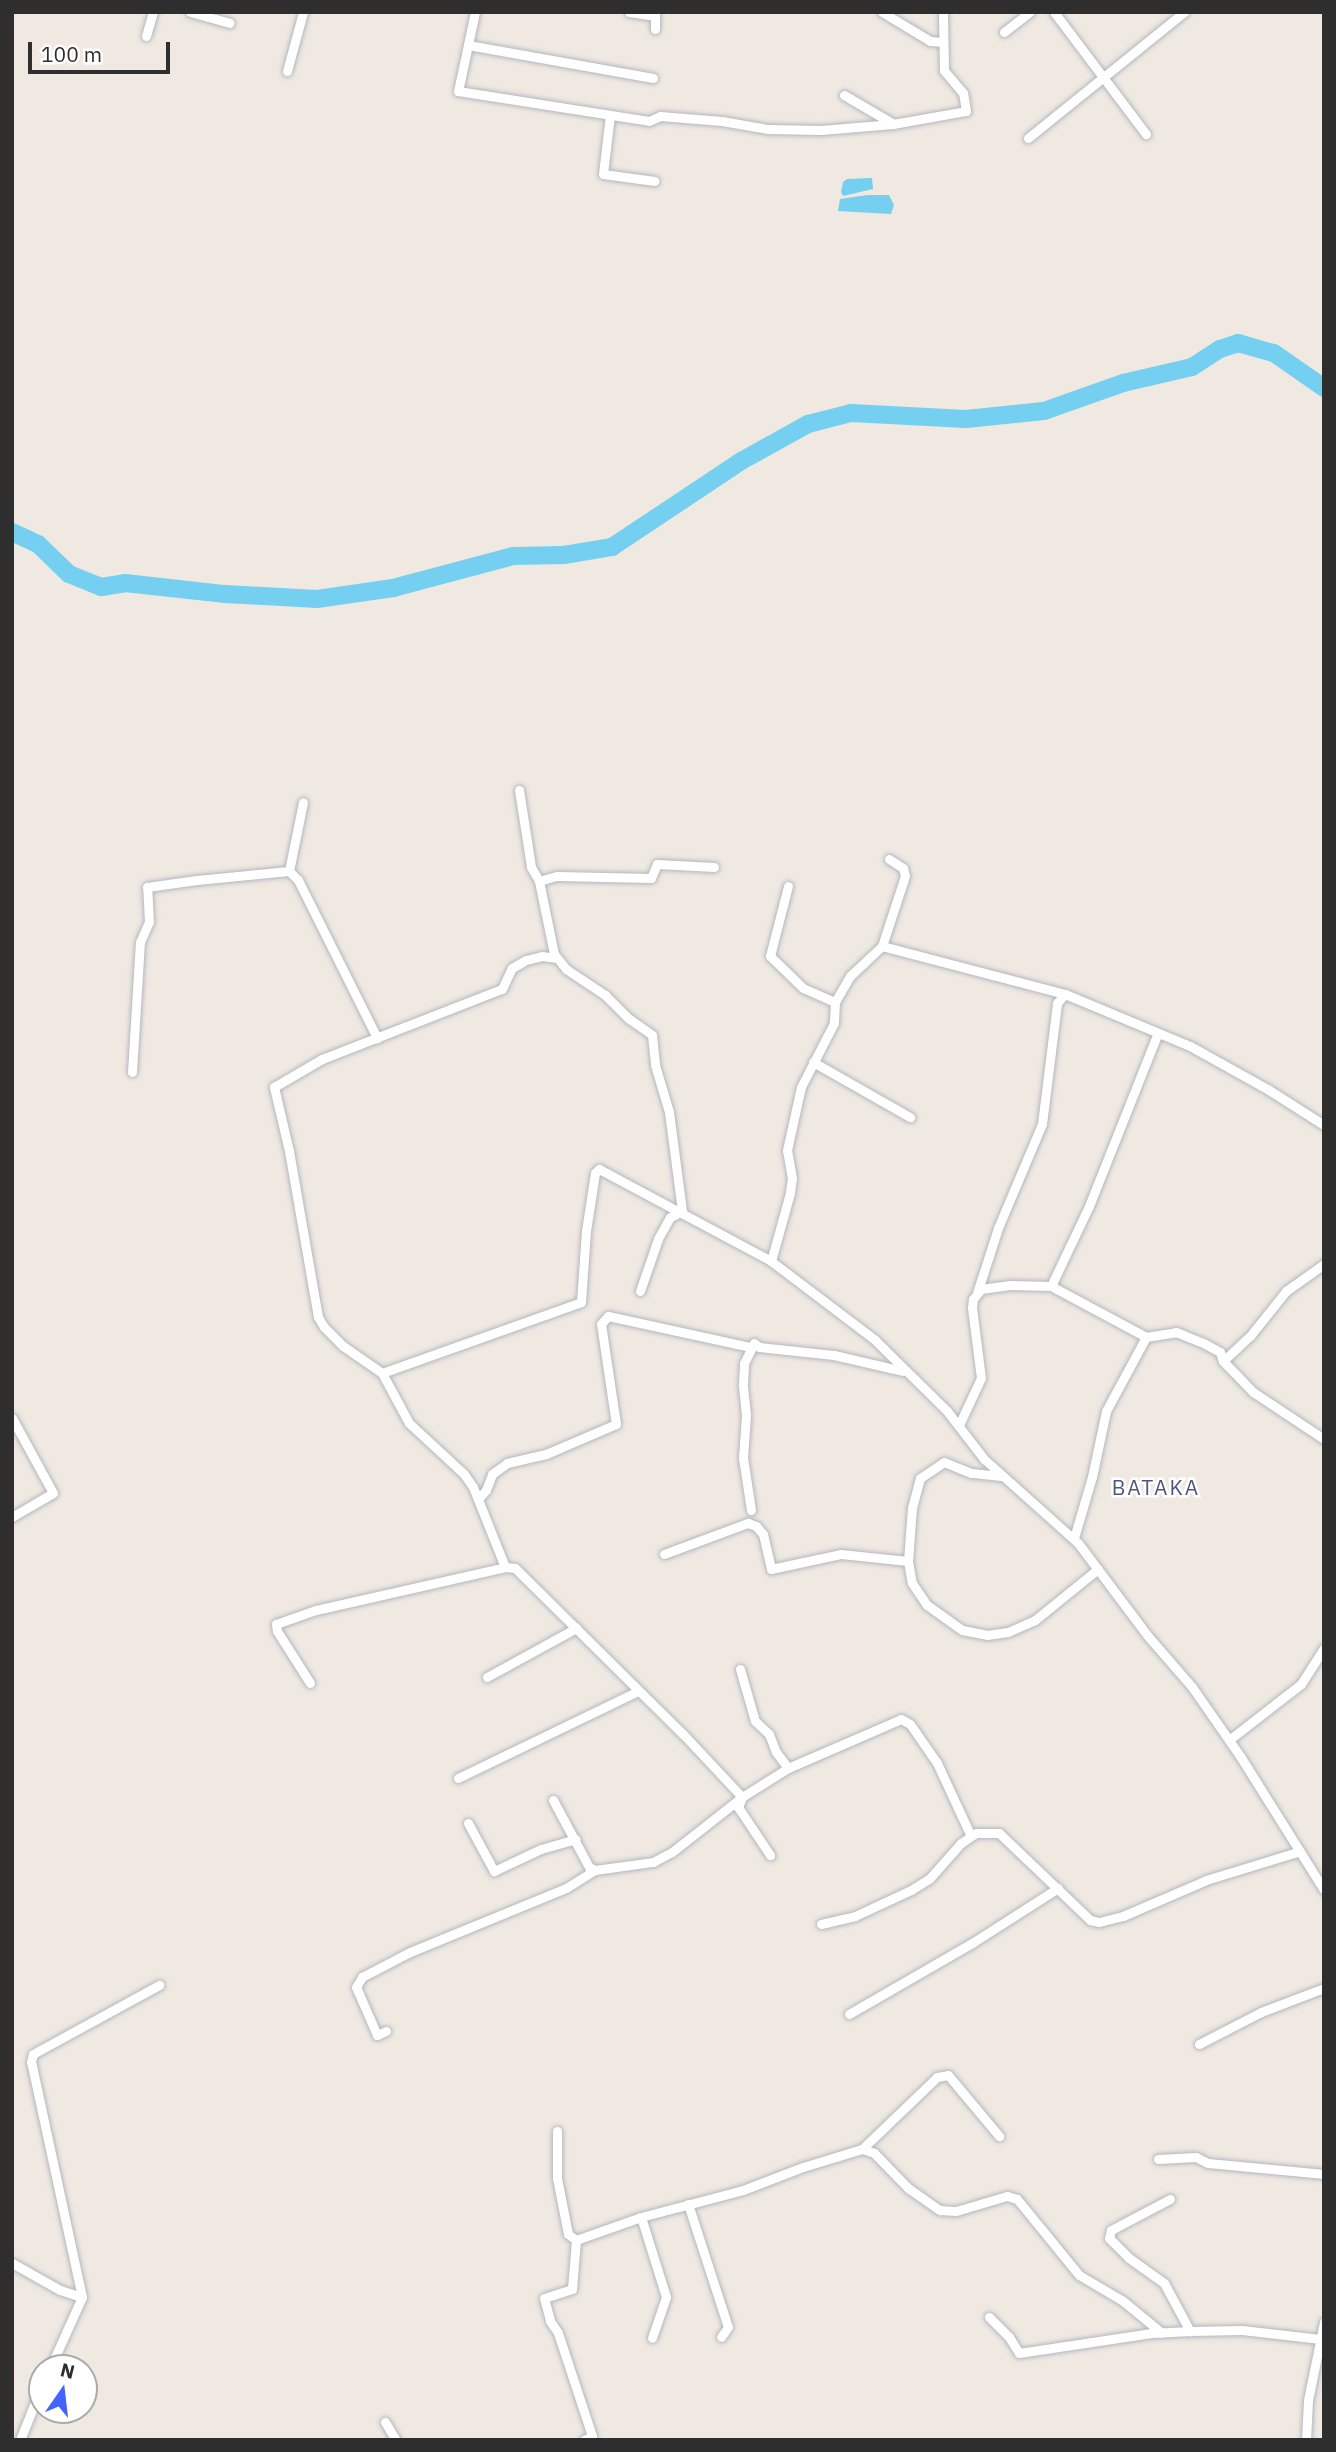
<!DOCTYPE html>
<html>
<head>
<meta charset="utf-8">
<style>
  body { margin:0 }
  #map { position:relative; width:1336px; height:2452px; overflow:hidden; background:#efe9e1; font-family:"IBM Plex Sans",sans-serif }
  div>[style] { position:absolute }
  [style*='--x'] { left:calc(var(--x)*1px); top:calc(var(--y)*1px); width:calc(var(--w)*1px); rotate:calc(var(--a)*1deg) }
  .water>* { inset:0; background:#75cff0 }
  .river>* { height:18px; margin:-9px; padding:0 9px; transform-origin:9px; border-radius:9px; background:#75cff0 }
  .roads { filter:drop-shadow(0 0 2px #b4b7c1) drop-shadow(0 0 2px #b4b7c1) }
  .street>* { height:9px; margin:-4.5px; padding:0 4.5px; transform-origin:4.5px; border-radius:4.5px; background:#fff }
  span { translate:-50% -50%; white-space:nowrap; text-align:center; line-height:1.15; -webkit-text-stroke:5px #fff; paint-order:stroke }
  .quarter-label { font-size:21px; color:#4d5680; letter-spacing:2px }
  .frame { position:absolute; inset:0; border:14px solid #2e2e2e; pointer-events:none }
  .north { position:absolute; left:28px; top:2354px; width:70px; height:70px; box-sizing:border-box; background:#fff; border:2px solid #ababab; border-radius:50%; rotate:14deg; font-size:19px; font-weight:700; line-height:28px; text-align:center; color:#2e2e2e }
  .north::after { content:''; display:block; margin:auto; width:24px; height:32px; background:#4264fb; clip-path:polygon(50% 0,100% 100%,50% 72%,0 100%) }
  .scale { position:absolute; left:28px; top:42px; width:142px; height:32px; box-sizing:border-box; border:4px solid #2e2e2e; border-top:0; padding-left:9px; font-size:21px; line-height:24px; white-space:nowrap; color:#2e2e2e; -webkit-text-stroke:5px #fff; paint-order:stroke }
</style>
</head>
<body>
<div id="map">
  <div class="water">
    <div style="clip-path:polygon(872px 178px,873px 189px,843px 196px,841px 192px,843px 182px,847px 179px)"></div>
    <div style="clip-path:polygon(868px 195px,889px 195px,894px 205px,891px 214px,838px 211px,840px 199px)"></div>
  </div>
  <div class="river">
    <div style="--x:12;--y:532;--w:29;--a:25"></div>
    <div style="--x:38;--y:544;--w:43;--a:44.1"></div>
    <div style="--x:69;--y:574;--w:35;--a:22"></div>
    <div style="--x:101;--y:587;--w:24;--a:-9"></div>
    <div style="--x:125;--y:583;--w:101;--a:6.3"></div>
    <div style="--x:225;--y:594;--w:92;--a:3.1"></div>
    <div style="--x:317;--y:599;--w:77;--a:-8.2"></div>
    <div style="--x:393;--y:588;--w:124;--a:-14.9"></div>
    <div style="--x:513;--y:556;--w:51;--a:-1.1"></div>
    <div style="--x:564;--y:555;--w:49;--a:-9.5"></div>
    <div style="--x:612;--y:547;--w:157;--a:-33.6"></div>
    <div style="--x:743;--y:460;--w:74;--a:-29"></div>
    <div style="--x:808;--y:424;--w:44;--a:-14.3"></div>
    <div style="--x:851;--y:413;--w:115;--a:3"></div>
    <div style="--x:966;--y:419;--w:78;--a:-5.9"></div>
    <div style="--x:1044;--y:411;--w:84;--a:-19.5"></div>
    <div style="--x:1123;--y:383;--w:71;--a:-13.1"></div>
    <div style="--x:1192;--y:367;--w:33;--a:-33"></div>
    <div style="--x:1220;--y:349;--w:19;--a:-18"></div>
    <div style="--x:1238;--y:343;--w:37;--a:16"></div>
    <div style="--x:1274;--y:353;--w:61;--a:35"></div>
  </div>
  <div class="roads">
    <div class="street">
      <div style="--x:190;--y:12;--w:41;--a:15.4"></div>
      <div style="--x:475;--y:12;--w:81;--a:102.1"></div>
      <div style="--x:458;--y:91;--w:193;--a:8.9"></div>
      <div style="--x:649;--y:121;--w:12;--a:-24"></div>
      <div style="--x:660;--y:116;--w:62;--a:4.6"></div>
      <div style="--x:722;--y:121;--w:47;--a:9.9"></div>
      <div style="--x:768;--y:129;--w:53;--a:1.1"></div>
      <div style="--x:821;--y:130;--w:72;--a:-4.8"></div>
      <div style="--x:893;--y:124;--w:74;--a:-10.1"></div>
      <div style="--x:966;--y:111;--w:18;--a:-99"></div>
      <div style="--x:963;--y:93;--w:30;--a:-130"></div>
      <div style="--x:944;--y:70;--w:58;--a:-91"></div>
      <div style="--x:629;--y:12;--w:26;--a:9"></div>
      <div style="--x:655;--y:12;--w:17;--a:90"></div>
      <div style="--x:882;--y:12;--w:56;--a:31.1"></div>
      <div style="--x:930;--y:41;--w:13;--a:4"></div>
      <div style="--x:1054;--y:12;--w:153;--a:53"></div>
      <div style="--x:1004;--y:32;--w:33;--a:-38"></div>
      <div style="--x:146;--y:36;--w:25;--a:-74"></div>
      <div style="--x:468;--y:45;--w:188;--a:10.1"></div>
      <div style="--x:287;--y:71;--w:61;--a:-74.8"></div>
      <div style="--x:844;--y:95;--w:56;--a:30.3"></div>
      <div style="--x:610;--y:115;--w:59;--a:96.8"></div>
      <div style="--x:603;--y:174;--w:52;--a:7.7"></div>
      <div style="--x:1028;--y:138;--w:201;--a:-38.9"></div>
      <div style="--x:519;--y:790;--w:78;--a:81.1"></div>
      <div style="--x:531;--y:867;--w:16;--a:60"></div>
      <div style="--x:539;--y:881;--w:75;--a:78.4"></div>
      <div style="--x:554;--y:954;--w:19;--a:51"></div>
      <div style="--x:566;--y:969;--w:47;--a:33.7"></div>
      <div style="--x:605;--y:995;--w:33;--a:45"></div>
      <div style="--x:628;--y:1018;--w:29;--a:35"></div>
      <div style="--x:652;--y:1035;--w:30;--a:84"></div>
      <div style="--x:655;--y:1065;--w:49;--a:73.4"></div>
      <div style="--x:669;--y:1112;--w:100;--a:82.5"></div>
      <div style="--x:682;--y:1211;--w:13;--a:153"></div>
      <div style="--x:670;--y:1217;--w:25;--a:119"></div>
      <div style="--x:658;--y:1239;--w:55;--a:109.1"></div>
      <div style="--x:889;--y:859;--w:17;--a:33"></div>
      <div style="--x:903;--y:868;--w:8;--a:76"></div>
      <div style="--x:905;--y:876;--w:74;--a:108.2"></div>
      <div style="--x:882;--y:946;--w:44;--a:136.8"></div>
      <div style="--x:850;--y:976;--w:30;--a:120"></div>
      <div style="--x:835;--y:1002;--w:21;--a:93"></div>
      <div style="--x:834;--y:1023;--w:72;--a:117.3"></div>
      <div style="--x:801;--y:1087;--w:65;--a:102.5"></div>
      <div style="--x:787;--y:1150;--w:28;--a:80"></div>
      <div style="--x:792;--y:1178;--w:15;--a:98"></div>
      <div style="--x:790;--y:1193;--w:71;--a:105.6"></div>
      <div style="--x:771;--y:1261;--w:131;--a:37.2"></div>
      <div style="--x:875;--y:1340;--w:101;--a:44.6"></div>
      <div style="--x:947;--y:1411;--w:61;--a:52.4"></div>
      <div style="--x:984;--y:1459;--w:126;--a:41.8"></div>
      <div style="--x:1078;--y:1543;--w:115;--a:53.1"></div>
      <div style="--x:1147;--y:1635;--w:69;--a:49.1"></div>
      <div style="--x:1192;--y:1687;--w:84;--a:55.2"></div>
      <div style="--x:1240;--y:1756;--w:158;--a:57.9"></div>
      <div style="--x:289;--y:871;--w:70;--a:-78.5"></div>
      <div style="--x:539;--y:881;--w:19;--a:-16"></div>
      <div style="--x:557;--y:876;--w:94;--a:1.2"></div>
      <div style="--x:651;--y:878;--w:15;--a:-67"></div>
      <div style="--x:657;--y:864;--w:57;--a:3"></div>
      <div style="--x:788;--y:886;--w:72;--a:104.4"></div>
      <div style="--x:770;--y:956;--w:46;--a:44.1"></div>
      <div style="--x:803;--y:988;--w:35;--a:24"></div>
      <div style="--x:882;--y:946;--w:189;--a:14.7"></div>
      <div style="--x:1065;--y:994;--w:135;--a:22.6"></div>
      <div style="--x:1190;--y:1046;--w:90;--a:29.1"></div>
      <div style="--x:1269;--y:1090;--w:65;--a:32.5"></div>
      <div style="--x:813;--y:1062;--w:112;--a:29.6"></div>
      <div style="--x:132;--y:1072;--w:130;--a:-86.5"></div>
      <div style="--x:140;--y:942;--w:22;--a:-66"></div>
      <div style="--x:149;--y:922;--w:35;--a:-93"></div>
      <div style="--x:147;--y:887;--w:50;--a:-8"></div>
      <div style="--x:197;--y:880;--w:92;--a:-5.6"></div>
      <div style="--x:289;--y:871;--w:13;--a:45"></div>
      <div style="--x:298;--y:880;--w:177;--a:63.4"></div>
      <div style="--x:1051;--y:1286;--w:89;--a:-64.6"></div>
      <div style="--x:1089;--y:1206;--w:186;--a:-68.3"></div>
      <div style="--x:977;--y:1293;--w:68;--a:-72.1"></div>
      <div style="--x:998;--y:1228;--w:113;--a:-67.1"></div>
      <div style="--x:1042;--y:1124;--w:122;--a:-82.9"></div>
      <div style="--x:1057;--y:1003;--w:12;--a:-48"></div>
      <div style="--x:1223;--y:1361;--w:43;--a:45.9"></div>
      <div style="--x:1253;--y:1392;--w:85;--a:33.5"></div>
      <div style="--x:382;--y:1373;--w:47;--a:-145.3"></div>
      <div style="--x:343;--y:1346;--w:27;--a:-135"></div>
      <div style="--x:324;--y:1327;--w:12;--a:-121"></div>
      <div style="--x:318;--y:1317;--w:169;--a:-99.9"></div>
      <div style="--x:289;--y:1151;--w:66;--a:-103.2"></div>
      <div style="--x:274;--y:1087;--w:56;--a:-30.3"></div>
      <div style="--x:322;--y:1059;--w:193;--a:-21.3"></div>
      <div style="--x:502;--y:989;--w:23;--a:-65"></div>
      <div style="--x:512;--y:968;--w:16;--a:-30"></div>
      <div style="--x:526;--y:960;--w:16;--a:-14"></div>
      <div style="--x:542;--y:956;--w:15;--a:8"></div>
      <div style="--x:12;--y:1418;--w:85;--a:61.3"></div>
      <div style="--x:53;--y:1493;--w:48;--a:149.7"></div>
      <div style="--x:959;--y:1425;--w:52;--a:-64.9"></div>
      <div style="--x:981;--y:1378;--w:71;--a:-97.3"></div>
      <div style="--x:972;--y:1308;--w:9;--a:-84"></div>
      <div style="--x:973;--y:1299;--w:13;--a:-51"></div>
      <div style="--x:981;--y:1289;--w:29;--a:-8"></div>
      <div style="--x:1010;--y:1285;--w:41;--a:1.4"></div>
      <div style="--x:1051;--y:1286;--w:108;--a:28.2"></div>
      <div style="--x:1001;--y:1476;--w:30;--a:-174"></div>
      <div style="--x:971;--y:1473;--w:29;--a:-158"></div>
      <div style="--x:944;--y:1462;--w:29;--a:146"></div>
      <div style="--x:920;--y:1478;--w:31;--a:105"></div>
      <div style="--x:912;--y:1508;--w:53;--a:94.3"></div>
      <div style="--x:908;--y:1561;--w:22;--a:80"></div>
      <div style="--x:912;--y:1583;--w:27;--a:56"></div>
      <div style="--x:927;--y:1605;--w:43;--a:35.5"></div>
      <div style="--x:962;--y:1630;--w:25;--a:11"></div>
      <div style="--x:987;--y:1635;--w:21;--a:-8"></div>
      <div style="--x:1008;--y:1632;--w:30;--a:-24"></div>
      <div style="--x:1035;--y:1620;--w:81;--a:-39"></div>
      <div style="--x:478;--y:1499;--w:12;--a:-48"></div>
      <div style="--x:486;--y:1490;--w:17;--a:-69"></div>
      <div style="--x:492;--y:1474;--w:19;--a:-36"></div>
      <div style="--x:507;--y:1463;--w:40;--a:-13"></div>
      <div style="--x:546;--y:1454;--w:76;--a:-23.2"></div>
      <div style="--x:616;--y:1424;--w:101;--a:-98.5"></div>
      <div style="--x:601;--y:1324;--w:11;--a:-49"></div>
      <div style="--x:608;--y:1316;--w:145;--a:12.3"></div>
      <div style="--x:751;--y:1510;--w:53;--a:-98.7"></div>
      <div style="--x:743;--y:1458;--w:43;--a:-86"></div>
      <div style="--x:746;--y:1415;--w:31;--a:-96"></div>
      <div style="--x:743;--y:1384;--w:21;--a:-87"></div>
      <div style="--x:744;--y:1363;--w:22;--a:-63"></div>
      <div style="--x:754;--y:1343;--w:6;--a:39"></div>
      <div style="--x:759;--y:1347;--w:75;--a:6.1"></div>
      <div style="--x:834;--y:1355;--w:70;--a:13.2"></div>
      <div style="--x:1074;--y:1538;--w:64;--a:-73.6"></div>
      <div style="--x:1092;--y:1477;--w:67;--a:-78"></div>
      <div style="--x:1106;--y:1411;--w:84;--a:-61.6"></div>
      <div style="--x:1146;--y:1337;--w:30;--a:-9"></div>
      <div style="--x:1176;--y:1332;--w:31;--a:22"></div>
      <div style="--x:1205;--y:1344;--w:17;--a:28"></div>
      <div style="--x:1220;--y:1352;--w:9;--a:72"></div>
      <div style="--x:1223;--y:1361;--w:37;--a:-43"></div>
      <div style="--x:1250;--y:1336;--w:58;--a:-51.3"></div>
      <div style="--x:1286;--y:1291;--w:47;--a:-35.4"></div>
      <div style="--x:664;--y:1554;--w:90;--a:-20.3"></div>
      <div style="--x:748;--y:1523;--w:9;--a:21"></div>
      <div style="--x:756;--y:1526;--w:11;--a:49"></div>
      <div style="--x:763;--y:1534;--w:36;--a:77"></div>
      <div style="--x:771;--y:1569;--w:72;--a:-12.1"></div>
      <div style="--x:841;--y:1554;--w:67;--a:6"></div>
      <div style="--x:505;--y:1567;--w:86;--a:-111.8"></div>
      <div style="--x:473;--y:1487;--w:16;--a:-125"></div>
      <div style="--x:464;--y:1474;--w:75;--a:-137.2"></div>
      <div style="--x:409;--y:1423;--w:57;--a:-118.4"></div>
      <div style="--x:382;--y:1373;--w:211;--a:-19.6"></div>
      <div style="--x:581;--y:1302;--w:71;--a:-86"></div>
      <div style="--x:586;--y:1231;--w:59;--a:-81.2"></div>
      <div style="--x:595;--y:1173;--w:6;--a:-45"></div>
      <div style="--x:599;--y:1169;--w:195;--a:28.1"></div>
      <div style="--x:740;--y:1669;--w:54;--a:73.9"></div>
      <div style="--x:755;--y:1721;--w:19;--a:43"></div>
      <div style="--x:769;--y:1734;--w:19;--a:69"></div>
      <div style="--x:776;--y:1752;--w:20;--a:53"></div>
      <div style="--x:487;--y:1677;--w:102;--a:-28.8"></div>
      <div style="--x:310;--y:1683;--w:62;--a:-122.4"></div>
      <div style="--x:277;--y:1631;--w:7;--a:-98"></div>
      <div style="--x:276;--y:1624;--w:42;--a:-19.3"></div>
      <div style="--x:316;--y:1610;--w:194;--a:-12.8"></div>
      <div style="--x:505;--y:1567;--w:10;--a:6"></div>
      <div style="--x:515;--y:1568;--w:236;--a:44.7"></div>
      <div style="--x:683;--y:1734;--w:86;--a:46.9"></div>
      <div style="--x:742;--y:1797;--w:11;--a:112"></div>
      <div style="--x:738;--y:1807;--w:58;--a:56.3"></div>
      <div style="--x:1229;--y:1740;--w:91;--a:-37.9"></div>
      <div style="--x:1301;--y:1684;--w:43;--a:-57.4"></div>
      <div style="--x:458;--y:1778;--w:200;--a:-25.8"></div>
      <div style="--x:553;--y:1800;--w:76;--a:61.8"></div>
      <div style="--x:589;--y:1867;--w:7;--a:27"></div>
      <div style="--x:595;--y:1870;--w:59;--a:-7.9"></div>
      <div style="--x:653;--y:1862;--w:21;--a:-28"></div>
      <div style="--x:672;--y:1852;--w:89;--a:-38.2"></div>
      <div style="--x:742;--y:1797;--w:54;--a:-32.2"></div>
      <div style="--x:788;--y:1768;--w:123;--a:-23.4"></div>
      <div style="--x:901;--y:1719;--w:10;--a:29"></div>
      <div style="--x:910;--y:1724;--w:47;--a:55.3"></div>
      <div style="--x:937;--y:1763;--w:78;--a:65.1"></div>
      <div style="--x:468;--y:1823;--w:55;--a:61.6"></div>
      <div style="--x:494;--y:1871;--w:52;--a:-25.1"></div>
      <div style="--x:541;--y:1849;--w:36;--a:-16"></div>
      <div style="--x:821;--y:1924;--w:35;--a:-13"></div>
      <div style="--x:855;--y:1916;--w:62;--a:-24.9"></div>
      <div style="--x:911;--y:1890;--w:22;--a:-32"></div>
      <div style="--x:930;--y:1878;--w:47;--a:-48.5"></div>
      <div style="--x:961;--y:1843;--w:18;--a:-34"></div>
      <div style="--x:976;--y:1833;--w:23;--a:0"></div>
      <div style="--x:999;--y:1833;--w:126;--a:43.7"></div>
      <div style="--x:1090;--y:1920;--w:9;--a:13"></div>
      <div style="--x:1099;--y:1922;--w:25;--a:-14"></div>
      <div style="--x:1123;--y:1916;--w:90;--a:-23.4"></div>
      <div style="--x:1206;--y:1880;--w:98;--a:-17.1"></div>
      <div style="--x:849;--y:2014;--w:142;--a:-30"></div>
      <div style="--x:972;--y:1943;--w:102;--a:-32.6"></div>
      <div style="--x:386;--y:2031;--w:10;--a:156"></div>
      <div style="--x:377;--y:2035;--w:52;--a:-113.6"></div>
      <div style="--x:356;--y:1987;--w:12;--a:-59"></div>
      <div style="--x:362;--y:1977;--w:54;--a:-27.5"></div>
      <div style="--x:410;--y:1952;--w:169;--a:-22.3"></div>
      <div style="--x:566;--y:1888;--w:34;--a:-32"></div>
      <div style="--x:1199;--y:2044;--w:70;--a:-27.3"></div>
      <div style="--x:1261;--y:2012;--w:67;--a:-20.9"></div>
      <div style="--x:557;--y:2131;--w:47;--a:90"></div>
      <div style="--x:557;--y:2178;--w:57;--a:78.9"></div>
      <div style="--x:568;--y:2234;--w:10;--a:37"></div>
      <div style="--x:576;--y:2240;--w:69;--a:-19.5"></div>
      <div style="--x:641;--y:2217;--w:106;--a:-14.8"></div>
      <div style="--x:743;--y:2190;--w:64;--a:-21"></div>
      <div style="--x:803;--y:2167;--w:62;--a:-17"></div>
      <div style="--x:862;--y:2149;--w:13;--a:18"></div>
      <div style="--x:874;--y:2153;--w:49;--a:45.8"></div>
      <div style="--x:908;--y:2188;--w:39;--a:35"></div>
      <div style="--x:940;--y:2210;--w:16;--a:4"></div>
      <div style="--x:956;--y:2211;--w:53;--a:-16.4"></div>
      <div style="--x:1007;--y:2196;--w:10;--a:17"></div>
      <div style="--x:1017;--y:2199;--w:98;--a:50.8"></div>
      <div style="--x:1079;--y:2275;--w:51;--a:30.6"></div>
      <div style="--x:1123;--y:2301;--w:50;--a:39.4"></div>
      <div style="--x:862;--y:2149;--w:104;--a:-43.8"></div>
      <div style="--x:937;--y:2077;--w:11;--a:-10"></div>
      <div style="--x:948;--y:2075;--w:80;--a:50.1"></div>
      <div style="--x:1158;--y:2159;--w:38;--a:-3"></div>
      <div style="--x:1196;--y:2157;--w:13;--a:27"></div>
      <div style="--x:1208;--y:2163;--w:117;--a:5.4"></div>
      <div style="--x:1170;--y:2199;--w:67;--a:152.3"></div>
      <div style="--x:1111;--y:2230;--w:8;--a:104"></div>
      <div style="--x:1109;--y:2238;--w:28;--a:45"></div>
      <div style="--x:1129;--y:2258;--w:43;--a:35.5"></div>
      <div style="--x:1164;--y:2283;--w:55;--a:61.6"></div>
      <div style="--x:688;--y:2204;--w:129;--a:72"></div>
      <div style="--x:728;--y:2327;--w:12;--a:125"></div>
      <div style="--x:641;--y:2217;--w:84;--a:72.6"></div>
      <div style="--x:666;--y:2297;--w:43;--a:108.9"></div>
      <div style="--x:576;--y:2240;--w:49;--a:94.7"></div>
      <div style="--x:572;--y:2289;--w:29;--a:162"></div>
      <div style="--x:544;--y:2298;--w:24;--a:75"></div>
      <div style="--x:550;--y:2321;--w:14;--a:56"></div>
      <div style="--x:558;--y:2333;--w:108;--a:71.7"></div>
      <div style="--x:592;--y:2436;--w:9;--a:153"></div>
      <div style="--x:12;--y:2263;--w:55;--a:29.4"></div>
      <div style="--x:60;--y:2290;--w:23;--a:18"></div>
      <div style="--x:989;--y:2317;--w:28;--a:45"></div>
      <div style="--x:1009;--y:2337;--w:19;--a:58"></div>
      <div style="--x:1019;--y:2353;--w:134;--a:-8.6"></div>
      <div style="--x:1151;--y:2333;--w:39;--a:-3"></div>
      <div style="--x:1190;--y:2331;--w:52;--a:-1.1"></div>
      <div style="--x:1242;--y:2330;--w:79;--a:6.6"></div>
      <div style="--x:50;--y:2368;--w:78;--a:-65.7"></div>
      <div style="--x:82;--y:2297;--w:240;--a:-102.2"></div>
      <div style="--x:31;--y:2062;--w:8;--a:-76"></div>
      <div style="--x:33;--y:2054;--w:144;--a:-28.7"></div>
      <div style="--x:385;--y:2422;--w:21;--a:59"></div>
      <div style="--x:20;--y:2440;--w:59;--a:-68.2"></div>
      <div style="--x:1306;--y:2440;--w:40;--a:-87.1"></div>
      <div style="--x:1308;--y:2400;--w:80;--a:-78.4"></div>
    </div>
  </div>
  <div class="quarter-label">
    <span style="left:1156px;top:1487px">BATAKA</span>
  </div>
  <div class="frame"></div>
  <div class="north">N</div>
  <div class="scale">100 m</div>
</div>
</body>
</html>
